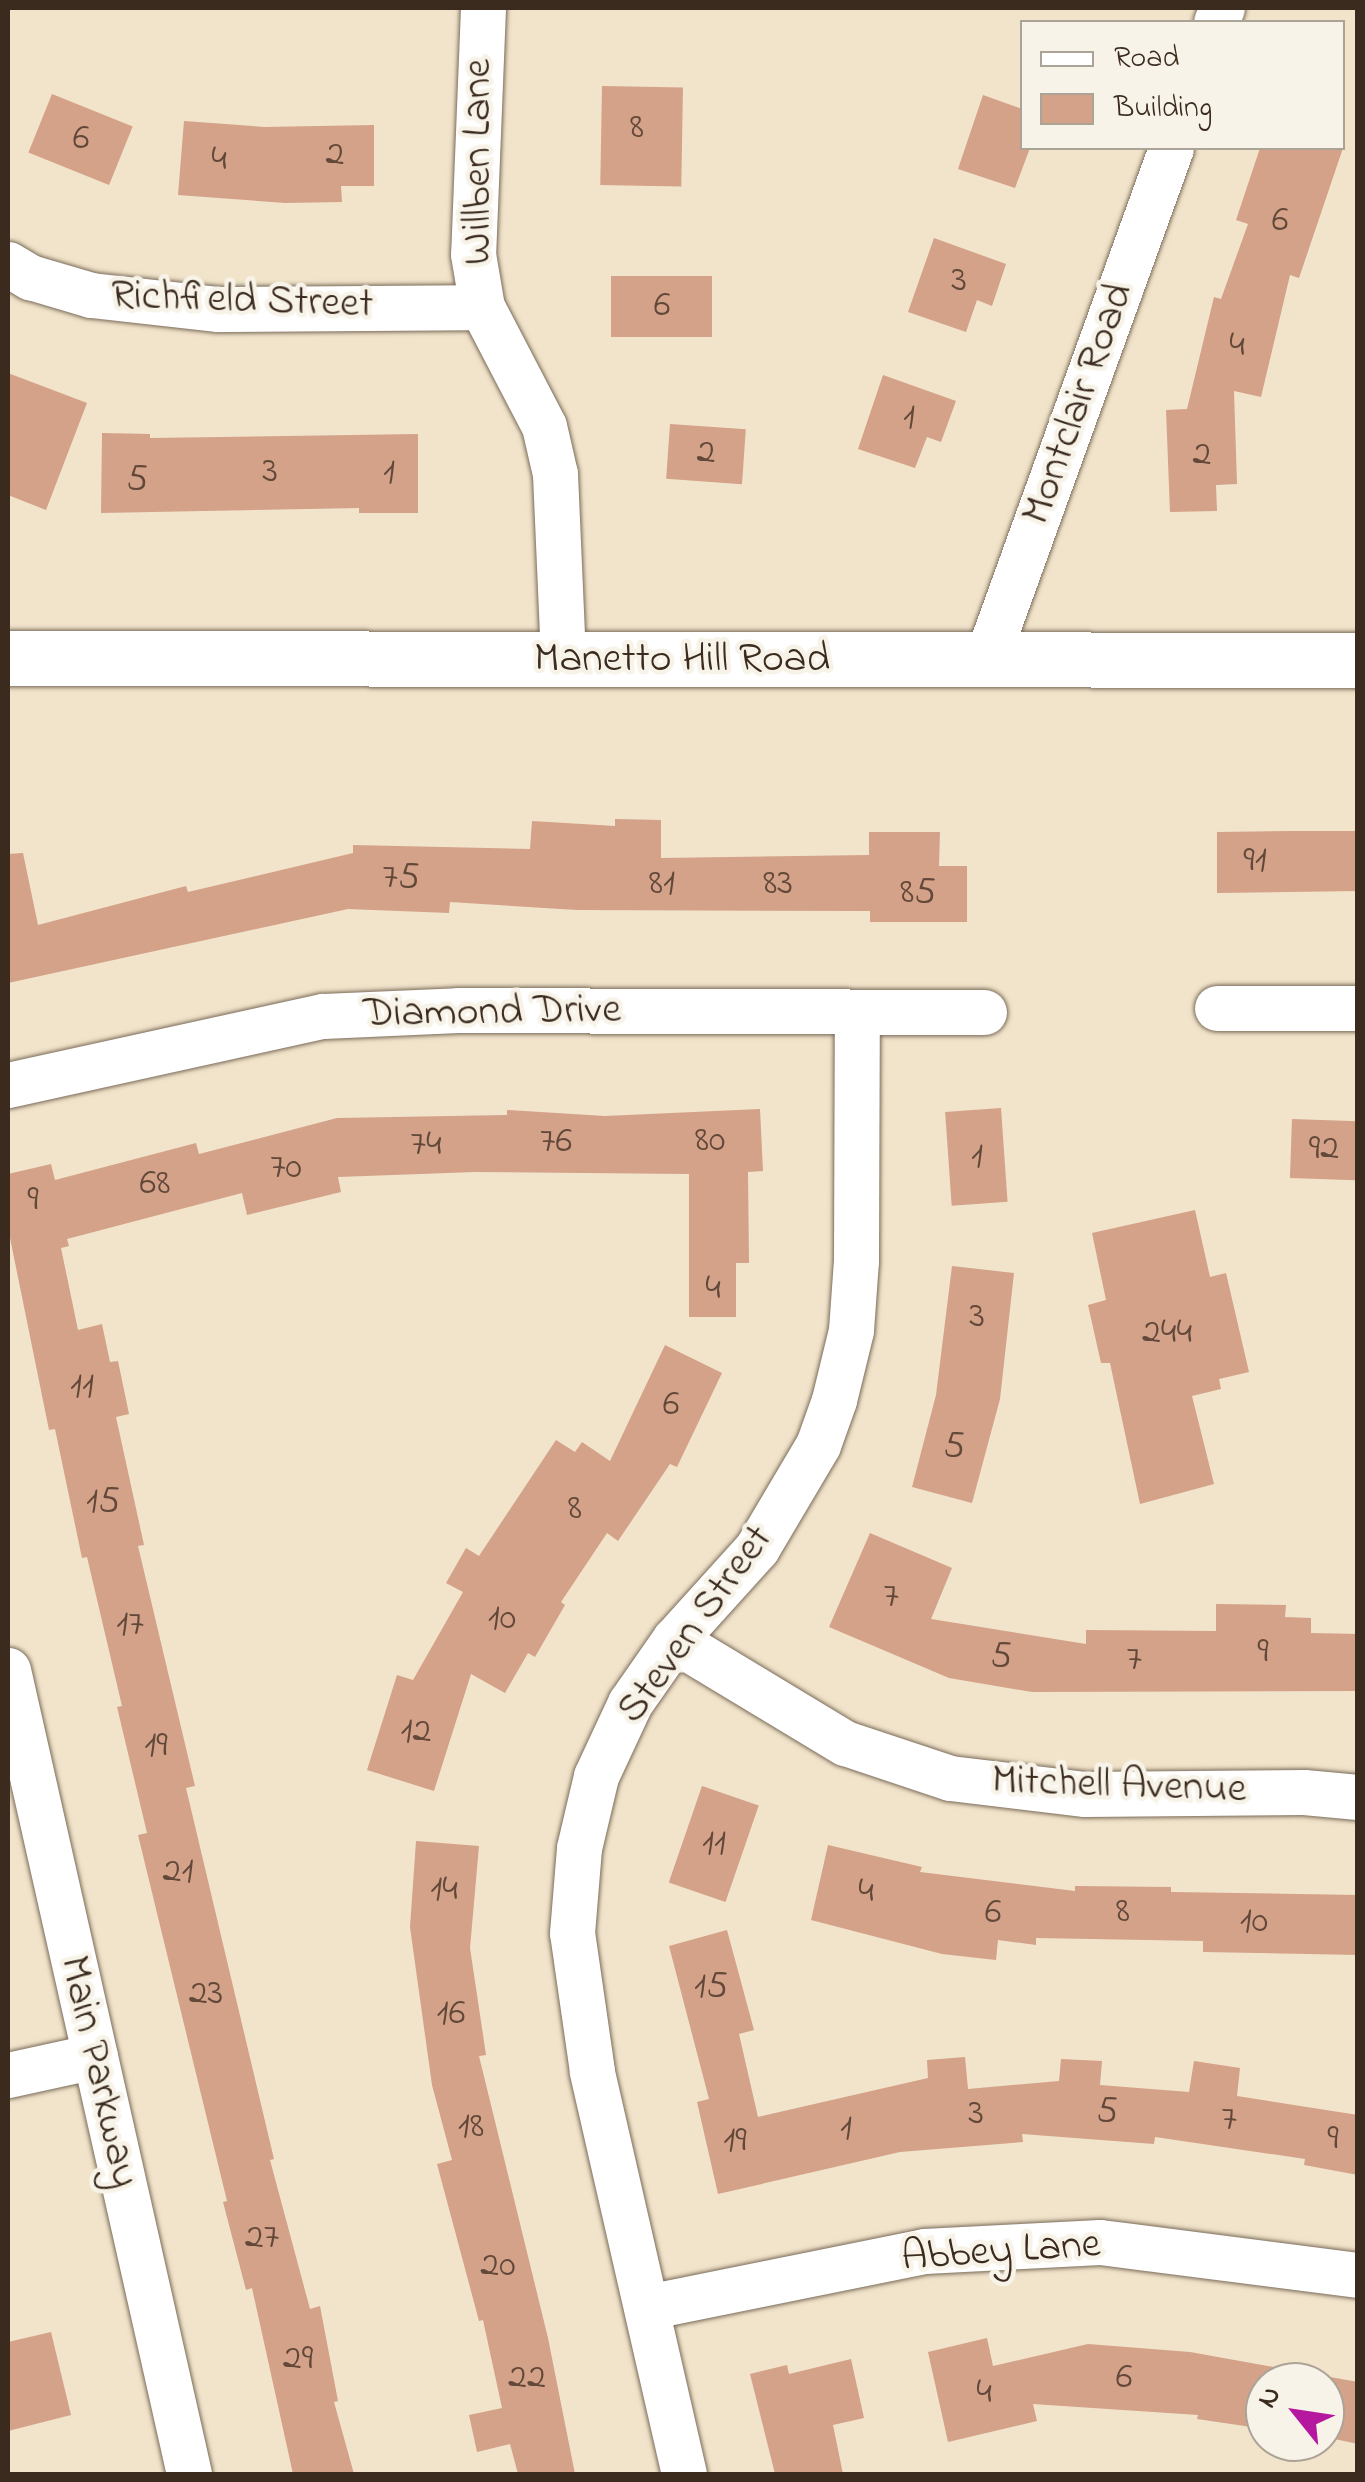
<!DOCTYPE html>
<html>
<head>
<meta charset="utf-8">
<style>
  body { margin:0 }
  #map { position:relative; width:1365px; height:2482px; overflow:hidden; background:#f1e4ca; font-family:"Indie Flower",sans-serif }
  div>[style] { position:absolute }
  [style*='--x'] { left:calc(var(--x)*1px); top:calc(var(--y)*1px); width:calc(var(--w)*1px); rotate:calc(var(--a)*1deg) }
  .building>* { inset:0; background:#d4a189; transform-origin:0 0 }
  .roads { filter:drop-shadow(0 0 2px #7b6b5a) drop-shadow(0 0 2px #7b6b5a) }
  .minor>* { height:45px; margin:-22.5px; padding:0 22.5px; transform-origin:22.5px; border-radius:22.5px; background:#fff }
  .major>* { height:55px; margin:-27.5px; padding:0 27.5px; transform-origin:27.5px; border-radius:27.5px; background:#fff }
  span { translate:-50% -50%; white-space:nowrap; text-align:center; line-height:1.15; -webkit-text-stroke:9px #f7f3e8; paint-order:stroke }
  .number-label { font-size:38px; color:#614839 }
  .number-label span { -webkit-text-stroke-width:0 }
  .street-label { font-size:42px; color:#3b2a1e }
  .frame { position:absolute; inset:0; border:10px solid #3b2a1e; pointer-events:none }
  .legend { position:absolute; left:1020px; top:20px; width:325px; height:130px; box-sizing:border-box; background:#f7f3e8; border:2px solid #aca397; margin:0; padding:12px 18px; list-style:none; font-size:30px; color:#3b2a1e }
  .legend li { display:flex; align-items:center; gap:20px; height:50px }
  .legend b { width:50px; border:2px solid #aca397 }
  .north { position:absolute; left:1245px; top:2362px; width:100px; height:100px; box-sizing:border-box; background:#f7f3e8; border:2px solid #aca397; border-radius:50%; rotate:300deg; font-size:28px; font-weight:700; line-height:40px; text-align:center; color:#3b2a1e }
  .north::after { content:''; display:block; margin:auto; width:35px; height:45px; background:#b5179e; clip-path:polygon(50% 0,100% 100%,50% 72%,0 100%) }
</style>
</head>
<body>
<div id="map">
  <div class="building">
    <div style="left:602px;top:86px;width:81px;height:99px;rotate:1deg"></div>
    <div style="left:52px;top:94px;width:87px;height:63px;rotate:22deg"></div>
    <div style="clip-path:polygon(983px 95px,1022px 109px,1022px 148px,1030px 148px,1015px 188px,958px 169px)"></div>
    <div style="clip-path:polygon(184px 121px,265px 127px,374px 125px,374px 186px,341px 186px,342px 202px,285px 203px,178px 195px)"></div>
    <div style="clip-path:polygon(1260px 148px,1343px 148px,1299px 278px,1290px 275px,1261px 397px,1234px 391px,1237px 484px,1216px 485px,1217px 511px,1170px 512px,1166px 410px,1187px 409px,1214px 297px,1221px 299px,1248px 224px,1236px 220px)"></div>
    <div style="clip-path:polygon(934px 238px,1006px 264px,992px 306px,977px 300px,966px 332px,908px 312px)"></div>
    <div style="left:712px;top:276px;width:61px;height:101px;rotate:90deg"></div>
    <div style="clip-path:polygon(8px 373px,87px 403px,46px 510px,8px 495px)"></div>
    <div style="clip-path:polygon(883px 375px,956px 401px,941px 442px,927px 437px,915px 468px,858px 449px)"></div>
    <div style="left:670px;top:424px;width:76px;height:55px;rotate:4deg"></div>
    <div style="clip-path:polygon(102px 433px,150px 434px,150px 438px,418px 434px,418px 513px,359px 513px,359px 508px,101px 513px)"></div>
    <div style="clip-path:polygon(615px 819px,661px 820px,661px 858px,869px 855px,869px 832px,940px 832px,939px 866px,967px 866px,967px 922px,870px 922px,870px 911px,577px 910px,450px 902px,449px 913px,348px 909px,8px 983px,8px 854px,23px 853px,38px 925px,186px 886px,188px 892px,353px 853px,353px 845px,530px 849px,532px 821px,615px 826px)"></div>
    <div style="clip-path:polygon(1292px 831px,1358px 831px,1358px 891px,1217px 893px,1217px 832px)"></div>
    <div style="left:1001px;top:1108px;width:94px;height:56px;rotate:86deg"></div>
    <div style="clip-path:polygon(760px 1109px,763px 1171px,748px 1172px,749px 1263px,736px 1263px,736px 1317px,689px 1317px,689px 1174px,475px 1172px,338px 1177px,341px 1192px,247px 1215px,242px 1193px,67px 1239px,69px 1246px,61px 1248px,78px 1330px,102px 1324px,110px 1362px,118px 1361px,129px 1414px,116px 1417px,144px 1545px,138px 1546px,195px 1786px,186px 1788px,274px 2159px,270px 2160px,310px 2309px,320px 2306px,338px 2401px,334px 2402px,354px 2474px,293px 2474px,252px 2288px,246px 2290px,223px 2202px,227px 2201px,138px 1835px,147px 1833px,117px 1707px,122px 1706px,87px 1557px,82px 1558px,55px 1429px,49px 1430px,8px 1228px,8px 1174px,51px 1164px,55px 1180px,196px 1143px,199px 1154px,337px 1118px,507px 1115px,507px 1110px,605px 1116px)"></div>
    <div style="left:1292px;top:1119px;width:66px;height:59px;rotate:2deg"></div>
    <div style="clip-path:polygon(1195px 1210px,1210px 1277px,1226px 1273px,1249px 1372px,1219px 1379px,1221px 1389px,1192px 1396px,1214px 1484px,1140px 1504px,1110px 1363px,1101px 1363px,1088px 1305px,1106px 1300px,1092px 1233px)"></div>
    <div style="clip-path:polygon(952px 1266px,1014px 1273px,1000px 1399px,972px 1503px,912px 1487px,936px 1395px)"></div>
    <div style="clip-path:polygon(665px 1345px,722px 1373px,677px 1467px,670px 1464px,618px 1541px,607px 1533px,561px 1602px,565px 1605px,535px 1657px,528px 1653px,505px 1693px,471px 1674px,434px 1791px,367px 1770px,397px 1675px,413px 1680px,463px 1592px,446px 1583px,466px 1548px,479px 1556px,556px 1440px,575px 1452px,582px 1442px,610px 1461px)"></div>
    <div style="clip-path:polygon(870px 1533px,952px 1568px,931px 1619px,1086px 1644px,1086px 1630px,1216px 1631px,1216px 1604px,1286px 1605px,1285px 1617px,1311px 1618px,1311px 1633px,1358px 1634px,1358px 1691px,1032px 1692px,949px 1678px,829px 1627px)"></div>
    <div style="left:702px;top:1786px;width:60px;height:102px;rotate:19deg"></div>
    <div style="clip-path:polygon(416px 1841px,479px 1846px,470px 1948px,486px 2055px,479px 2056px,548px 2338px,575px 2474px,518px 2474px,510px 2444px,477px 2452px,469px 2415px,502px 2408px,483px 2320px,479px 2321px,437px 2164px,452px 2160px,432px 2085px,410px 1927px)"></div>
    <div style="clip-path:polygon(828px 1845px,922px 1867px,920px 1872px,1075px 1891px,1075px 1886px,1171px 1887px,1171px 1892px,1358px 1895px,1358px 1955px,1203px 1952px,1203px 1941px,1036px 1938px,1036px 1945px,998px 1940px,996px 1960px,942px 1954px,811px 1920px)"></div>
    <div style="clip-path:polygon(727px 1930px,754px 2030px,739px 2034px,758px 2117px,928px 2078px,927px 2060px,965px 2057px,968px 2089px,1059px 2081px,1061px 2059px,1102px 2061px,1100px 2085px,1189px 2092px,1194px 2061px,1240px 2068px,1237px 2096px,1358px 2115px,1358px 2175px,1304px 2165px,1305px 2159px,1155px 2137px,1154px 2144px,1022px 2134px,1023px 2142px,900px 2152px,718px 2194px,697px 2102px,709px 2099px,669px 1946px)"></div>
    <div style="clip-path:polygon(51px 2332px,71px 2415px,8px 2431px,8px 2342px)"></div>
    <div style="clip-path:polygon(987px 2338px,993px 2366px,1088px 2344px,1190px 2352px,1358px 2382px,1358px 2444px,1325px 2437px,1325px 2382px,1265px 2382px,1265px 2429px,1197px 2419px,1198px 2415px,1033px 2404px,1037px 2421px,948px 2442px,928px 2352px)"></div>
    <div style="clip-path:polygon(851px 2359px,864px 2418px,833px 2425px,843px 2474px,775px 2474px,750px 2374px,787px 2365px,789px 2374px)"></div>
  </div>
  <div class="roads">
    <div class="minor">
      <div style="--x:483;--y:8;--w:246;--a:92.3"></div>
      <div style="--x:473;--y:254;--w:54;--a:80.4"></div>
      <div style="--x:482;--y:307;--w:134;--a:62.5"></div>
      <div style="--x:544;--y:426;--w:49;--a:77.1"></div>
      <div style="--x:555;--y:474;--w:186;--a:87.5"></div>
      <div style="--x:1216;--y:22;--w:15;--a:-67"></div>
      <div style="--x:8;--y:264;--w:26;--a:31"></div>
      <div style="--x:30;--y:277;--w:64;--a:16.4"></div>
      <div style="--x:91;--y:295;--w:128;--a:6.3"></div>
      <div style="--x:218;--y:309;--w:264;--a:-0.4"></div>
      <div style="--x:986;--y:660;--w:544;--a:-70.13"></div>
      <div style="--x:1217;--y:1008;--w:141;--a:0"></div>
      <div style="--x:8;--y:1085;--w:322;--a:-12.4"></div>
      <div style="--x:323;--y:1016;--w:135;--a:-2.5"></div>
      <div style="--x:458;--y:1010;--w:526;--a:0.22"></div>
      <div style="--x:674;--y:1640;--w:200;--a:31.1"></div>
      <div style="--x:845;--y:1743;--w:111;--a:18.4"></div>
      <div style="--x:950;--y:1778;--w:136;--a:6.8"></div>
      <div style="--x:1085;--y:1794;--w:219;--a:-0.5"></div>
      <div style="--x:1304;--y:1792;--w:54;--a:5.3"></div>
      <div style="--x:8;--y:1670;--w:824;--a:77.31"></div>
      <div style="--x:8;--y:2075;--w:89;--a:-12.3"></div>
      <div style="--x:647;--y:2307;--w:283;--a:-11.4"></div>
      <div style="--x:924;--y:2251;--w:176;--a:-2.9"></div>
      <div style="--x:1100;--y:2242;--w:260;--a:7.3"></div>
      <div style="--x:684;--y:2474;--w:413;--a:-102.9"></div>
      <div style="--x:592;--y:2071;--w:139;--a:-98.2"></div>
      <div style="--x:572;--y:1933;--w:85;--a:-85.3"></div>
      <div style="--x:579;--y:1848;--w:74;--a:-76.7"></div>
      <div style="--x:596;--y:1776;--w:81;--a:-65"></div>
      <div style="--x:630;--y:1703;--w:77;--a:-55.1"></div>
      <div style="--x:674;--y:1640;--w:124;--a:-47.9"></div>
      <div style="--x:757;--y:1548;--w:120;--a:-59.4"></div>
      <div style="--x:818;--y:1445;--w:48;--a:-70.4"></div>
      <div style="--x:834;--y:1400;--w:72;--a:-76.3"></div>
      <div style="--x:851;--y:1330;--w:69;--a:-85.9"></div>
      <div style="--x:856;--y:1261;--w:247;--a:-89.8"></div>
    </div>
    <div class="major">
      <div style="--x:8;--y:658;--w:1350;--a:0.08"></div>
    </div>
  </div>
  <div class="number-label">
    <span style="left:637px;top:129px">8</span>
    <span style="left:81px;top:140px">6</span>
    <span style="left:335px;top:156px">2</span>
    <span style="left:219px;top:161px">4</span>
    <span style="left:1280px;top:222px">6</span>
    <span style="left:959px;top:282px">3</span>
    <span style="left:662px;top:307px">6</span>
    <span style="left:1237px;top:347px">4</span>
    <span style="left:909px;top:419px">1</span>
    <span style="left:706px;top:454px">2</span>
    <span style="left:1202px;top:456px">2</span>
    <span style="left:270px;top:473px">3</span>
    <span style="left:389px;top:474px">1</span>
    <span style="left:137px;top:481px">5</span>
    <span style="left:1255px;top:862px">91</span>
    <span style="left:401px;top:879px">75</span>
    <span style="left:662px;top:885px">81</span>
    <span style="left:778px;top:885px">83</span>
    <span style="left:918px;top:894px">85</span>
    <span style="left:710px;top:1142px">80</span>
    <span style="left:556px;top:1143px">76</span>
    <span style="left:426px;top:1146px">74</span>
    <span style="left:1324px;top:1150px">92</span>
    <span style="left:977px;top:1158px">1</span>
    <span style="left:286px;top:1169px">70</span>
    <span style="left:155px;top:1185px">68</span>
    <span style="left:33px;top:1201px">9</span>
    <span style="left:713px;top:1290px">4</span>
    <span style="left:977px;top:1318px">3</span>
    <span style="left:1167px;top:1334px">244</span>
    <span style="left:82px;top:1388px">11</span>
    <span style="left:671px;top:1406px">6</span>
    <span style="left:954px;top:1448px">5</span>
    <span style="left:103px;top:1503px">15</span>
    <span style="left:575px;top:1510px">8</span>
    <span style="left:891px;top:1598px">7</span>
    <span style="left:502px;top:1620px">10</span>
    <span style="left:130px;top:1626px">17</span>
    <span style="left:1263px;top:1653px">9</span>
    <span style="left:1001px;top:1658px">5</span>
    <span style="left:1134px;top:1661px">7</span>
    <span style="left:416px;top:1733px">12</span>
    <span style="left:156px;top:1747px">19</span>
    <span style="left:714px;top:1845px">11</span>
    <span style="left:178px;top:1873px">21</span>
    <span style="left:444px;top:1891px">14</span>
    <span style="left:866px;top:1893px">4</span>
    <span style="left:1123px;top:1913px">8</span>
    <span style="left:993px;top:1914px">6</span>
    <span style="left:1254px;top:1923px">10</span>
    <span style="left:711px;top:1988px">15</span>
    <span style="left:206px;top:1995px">23</span>
    <span style="left:451px;top:2015px">16</span>
    <span style="left:1107px;top:2113px">5</span>
    <span style="left:976px;top:2115px">3</span>
    <span style="left:1229px;top:2121px">7</span>
    <span style="left:471px;top:2128px">18</span>
    <span style="left:846px;top:2130px">1</span>
    <span style="left:1333px;top:2140px">9</span>
    <span style="left:735px;top:2142px">19</span>
    <span style="left:262px;top:2239px">27</span>
    <span style="left:498px;top:2267px">20</span>
    <span style="left:298px;top:2360px">29</span>
    <span style="left:527px;top:2379px">22</span>
    <span style="left:1124px;top:2379px">6</span>
    <span style="left:984px;top:2394px">4</span>
  </div>
  <div class="street-label">
    <span style="left:479px;top:162px;rotate:-90deg">Willben Lane</span>
    <span style="left:242px;top:301px;rotate:2deg">Richfield Street</span>
    <span style="left:1079px;top:404px;rotate:-70deg">Montclair Road</span>
    <span style="left:682px;top:660px">Manetto Hill Road</span>
    <span style="left:492px;top:1013px;rotate:-1deg">Diamond Drive</span>
    <span style="left:696px;top:1625px;rotate:-54deg">Steven Street</span>
    <span style="left:1119px;top:1786px;rotate:2deg">Mitchell Avenue</span>
    <span style="left:98px;top:2072px;rotate:77deg">Main Parkway</span>
    <span style="left:1001px;top:2252px;rotate:-4deg">Abbey Lane</span>
  </div>
  <div class="frame"></div>
  <ul class="legend">
  <li><b style="height:12px;background:#fff"></b>Road</li>
  <li><b style="height:28px;background:#d4a189"></b>Building</li>
  </ul>
  <div class="north">N</div>
</div>
</body>
</html>
